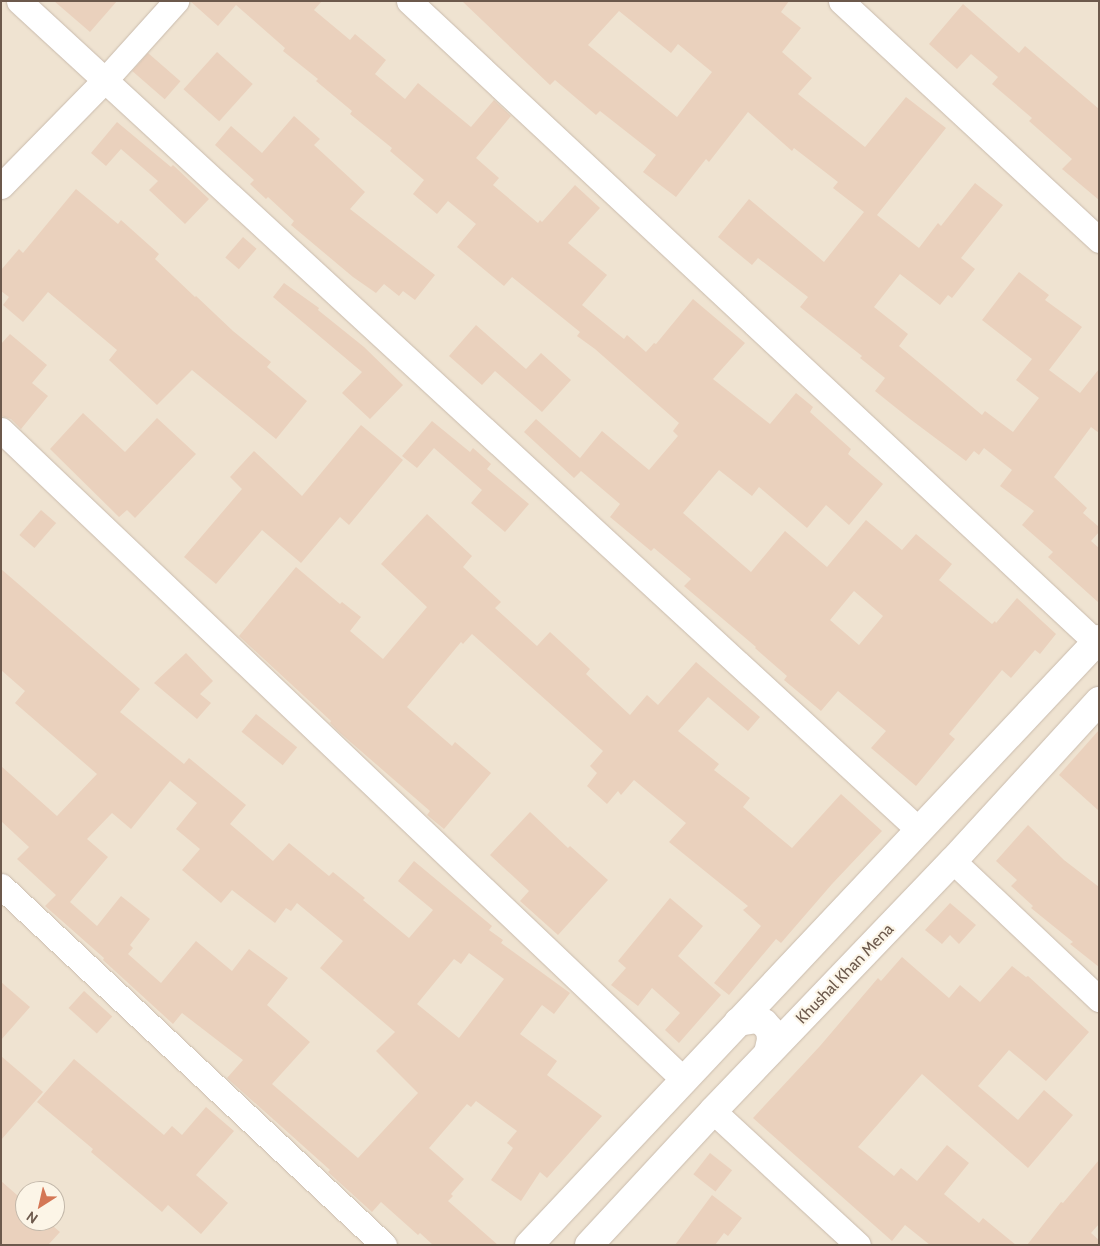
<!DOCTYPE html>
<html>
<head>
<meta charset="utf-8">
<style>
  body { margin:0 }
  #map { position:relative; width:1100px; height:1246px; overflow:hidden; background:#f8f1e1; font-family:Cabin,sans-serif }
  div>[style] { position:absolute }
  [style*='--x'] { left:calc(var(--x)*1px); top:calc(var(--y)*1px); width:calc(var(--w)*1px); rotate:calc(var(--a)*1deg) }
  .residential>* { inset:0; background:#efe3d1 }
  .building>* { inset:0; background:#ead1bd; transform-origin:0 0 }
  .roads { filter:drop-shadow(0 0 1px #c9bbad) drop-shadow(0 0 1px #c9bbad) }
  .street>* { height:25px; margin:-12.5px; padding:0 12.5px; transform-origin:12.5px; border-radius:12.5px; background:#fff }
  .secondary>* { height:28px; margin:-14px; padding:0 14px; transform-origin:14px; border-radius:14px; background:#fff }
  span { translate:-50% -50%; white-space:nowrap; text-align:center; line-height:1.15; -webkit-text-stroke:4px #fcf5e7; paint-order:stroke }
  .street-label { font-size:16px; color:#6c594c }
  .frame { position:absolute; inset:0; border:2px solid #6c594c; pointer-events:none }
  .north { position:absolute; left:15px; top:1181px; width:50px; height:50px; box-sizing:border-box; background:#fcf5e7; border:1px solid #c2b7a9; border-radius:50%; rotate:215deg; font-size:14px; font-weight:700; line-height:20px; text-align:center; color:#6c594c }
  .north::after { content:''; display:block; margin:auto; width:18px; height:22px; background:#d47755; clip-path:polygon(50% 0,100% 100%,50% 72%,0 100%) }
</style>
</head>
<body>
<div id="map">
  <div class="residential">
    <div style="clip-path:polygon(evenodd,1px 1px,1099px 1px,1099px 1245px,1px 1245px,1px 1px,25px 1191px,55px 1191px,55px 1221px,25px 1221px,25px 1191px)"></div>
  </div>
  <div class="building">
    <div style="clip-path:polygon(54px 1px,117px 1px,90px 32px)"></div>
    <div style="clip-path:polygon(evenodd,190px 1px,322px 1px,314px 10px,350px 40px,355px 34px,386px 60px,375px 74px,405px 99px,418px 83px,471px 127px,494px 100px,511px 116px,476px 158px,499px 178px,493px 185px,538px 223px,540px 220px,542px 222px,575px 185px,600px 208px,568px 243px,607px 275px,582px 305px,624px 339px,627px 335px,646px 352px,654px 343px,656px 344px,693px 299px,745px 343px,713px 379px,770px 424px,796px 393px,813px 407px,810px 412px,851px 449px,848px 454px,883px 484px,849px 525px,826px 505px,807px 528px,759px 487px,752px 496px,719px 470px,683px 513px,751px 572px,785px 531px,827px 567px,866px 520px,902px 550px,916px 534px,952px 564px,939px 580px,992px 624px,995px 621px,996px 623px,1017px 598px,1056px 634px,1040px 654px,1035px 650px,1011px 678px,1002px 670px,949px 734px,955px 739px,916px 786px,871px 748px,886px 731px,838px 691px,821px 711px,784px 680px,787px 676px,755px 648px,756px 647px,684px 586px,691px 579px,654px 548px,651px 551px,610px 517px,620px 504px,581px 471px,574px 478px,524px 432px,536px 419px,580px 458px,602px 431px,649px 470px,678px 436px,673px 431px,679px 423px,595px 349px,577px 336px,580px 332px,512px 277px,504px 286px,457px 247px,476px 224px,448px 201px,437px 214px,413px 194px,424px 180px,390px 151px,392px 148px,350px 114px,352px 111px,316px 81px,318px 79px,283px 51px,285px 48px,236px 5px,218px 26px,190px 1px,854px 591px,883px 616px,859px 645px,830px 620px,854px 591px)"></div>
    <div style="clip-path:polygon(evenodd,462px 1px,789px 1px,781px 12px,801px 28px,782px 52px,812px 78px,798px 94px,865px 147px,906px 97px,946px 128px,877px 215px,919px 248px,938px 223px,941px 226px,975px 183px,1003px 205px,961px 258px,975px 269px,952px 298px,948px 295px,940px 305px,900px 274px,874px 307px,908px 334px,899px 346px,982px 415px,985px 411px,1013px 432px,1039px 398px,1016px 380px,1032px 359px,982px 320px,1019px 272px,1049px 295px,1045px 300px,1082px 327px,1049px 370px,1080px 393px,1099px 369px,1099px 433px,1091px 427px,1054px 477px,1087px 508px,1083px 513px,1099px 527px,1099px 532px,1091px 541px,1099px 548px,1099px 603px,1048px 557px,1053px 552px,1022px 525px,1034px 511px,1000px 486px,1012px 470px,984px 448px,979px 455px,974px 451px,966px 461px,910px 419px,875px 391px,885px 378px,860px 358px,862px 356px,800px 307px,808px 297px,758px 258px,752px 265px,718px 237px,749px 199px,824px 262px,864px 212px,833px 188px,838px 182px,794px 148px,792px 151px,748px 112px,709px 162px,706px 159px,676px 197px,643px 172px,656px 155px,600px 111px,596px 115px,555px 80px,550px 85px,462px 1px,619px 11px,671px 53px,678px 44px,712px 72px,677px 117px,588px 45px,619px 11px)"></div>
    <div style="clip-path:polygon(963px 4px,1019px 53px,1025px 46px,1099px 109px,1099px 200px,1062px 169px,1072px 159px,1029px 121px,1032px 118px,992px 84px,998px 77px,971px 54px,957px 69px,929px 44px)"></div>
    <div style="left:217px;top:52px;width:48px;height:50px;rotate:42deg"></div>
    <div style="left:148px;top:53px;width:43px;height:24px;rotate:41deg"></div>
    <div style="clip-path:polygon(294px 116px,320px 139px,314px 145px,365px 192px,350px 209px,435px 275px,415px 300px,403px 291px,399px 296px,384px 284px,376px 293px,353px 277px,291px 225px,294px 221px,268px 197px,266px 199px,250px 184px,254px 180px,215px 145px,231px 126px,262px 153px)"></div>
    <div style="clip-path:polygon(117px 122px,171px 167px,173px 165px,209px 199px,185px 224px,149px 190px,158px 181px,121px 149px,106px 166px,91px 153px)"></div>
    <div style="clip-path:polygon(76px 189px,118px 224px,121px 220px,159px 254px,155px 259px,195px 297px,196px 296px,233px 331px,271px 362px,267px 367px,307px 401px,276px 439px,192px 370px,157px 405px,109px 360px,117px 350px,48px 292px,23px 322px,3px 305px,9px 297px,1px 291px,1px 270px,19px 249px,23px 253px)"></div>
    <div style="left:243px;top:237px;width:18px;height:27px;rotate:41deg"></div>
    <div style="clip-path:polygon(284px 283px,319px 308px,318px 310px,364px 347px,403px 385px,370px 419px,342px 393px,362px 372px,273px 297px)"></div>
    <div style="clip-path:polygon(476px 325px,526px 369px,541px 353px,571px 380px,542px 412px,495px 371px,482px 385px,449px 356px)"></div>
    <div style="clip-path:polygon(10px 334px,47px 365px,32px 383px,48px 396px,21px 429px,11px 419px,1px 416px,1px 344px)"></div>
    <div style="clip-path:polygon(83px 413px,125px 452px,157px 418px,196px 454px,135px 518px,127px 510px,119px 517px,50px 449px)"></div>
    <div style="clip-path:polygon(432px 421px,470px 452px,473px 448px,491px 464px,487px 469px,529px 504px,505px 532px,471px 503px,482px 490px,434px 448px,417px 468px,402px 456px)"></div>
    <div style="clip-path:polygon(361px 425px,403px 460px,349px 525px,340px 517px,301px 563px,262px 530px,216px 584px,184px 557px,242px 489px,230px 477px,254px 451px,302px 496px)"></div>
    <div style="left:41px;top:510px;width:20px;height:33px;rotate:41deg"></div>
    <div style="clip-path:polygon(427px 514px,472px 556px,463px 567px,501px 602px,495px 608px,537px 646px,550px 632px,590px 669px,586px 674px,630px 715px,647px 695px,658px 705px,696px 662px,760px 717px,748px 731px,708px 697px,678px 731px,719px 764px,714px 770px,750px 798px,743px 807px,792px 848px,841px 794px,882px 831px,832px 884px,781px 943px,776px 939px,729px 995px,714px 983px,761px 926px,743px 910px,748px 906px,669px 842px,686px 823px,634px 780px,621px 795px,618px 791px,607px 804px,587px 786px,597px 773px,590px 766px,603px 751px,472px 634px,463px 644px,461px 642px,407px 707px,452px 746px,455px 742px,491px 773px,444px 829px,427px 815px,430px 811px,339px 732px,330px 723px,331px 721px,239px 636px,296px 567px,340px 604px,342px 602px,361px 617px,350px 631px,383px 659px,427px 607px,381px 564px)"></div>
    <div style="clip-path:polygon(evenodd,1px 569px,140px 689px,120px 712px,184px 764px,189px 758px,246px 805px,230px 824px,273px 861px,289px 843px,329px 876px,333px 872px,365px 898px,363px 900px,409px 938px,433px 910px,398px 881px,414px 861px,492px 926px,489px 930px,503px 940px,501px 943px,570px 993px,554px 1014px,542px 1005px,520px 1034px,557px 1061px,547px 1075px,602px 1116px,547px 1178px,540px 1172px,521px 1201px,491px 1180px,513px 1148px,507px 1143px,517px 1131px,476px 1101px,471px 1107px,467px 1104px,429px 1148px,464px 1179px,451px 1194px,453px 1196px,448px 1201px,498px 1245px,433px 1245px,420px 1233px,418px 1235px,381px 1202px,372px 1212px,328px 1172px,330px 1170px,227px 1078px,243px 1060px,182px 1013px,173px 1024px,103px 960px,104px 958px,45px 906px,56px 895px,17px 859px,29px 847px,1px 821px,1px 766px,57px 816px,97px 774px,15px 703px,25px 691px,1px 670px,1px 569px,170px 781px,197px 803px,176px 829px,200px 849px,182px 870px,221px 903px,232px 890px,275px 923px,286px 908px,291px 911px,297px 903px,343px 941px,320px 968px,395px 1032px,376px 1051px,418px 1093px,358px 1158px,272px 1084px,310px 1042px,267px 1005px,288px 978px,249px 949px,232px 971px,196px 941px,161px 983px,128px 954px,133px 948px,130px 945px,150px 919px,121px 896px,97px 926px,70px 902px,108px 857px,87px 839px,112px 813px,131px 829px,170px 781px,1px 569px,469px 953px,504px 979px,459px 1038px,417px 1004px,454px 959px,461px 964px,469px 953px)"></div>
    <div style="clip-path:polygon(186px 653px,213px 681px,200px 694px,211px 703px,197px 719px,154px 683px)"></div>
    <div style="left:256px;top:714px;width:53px;height:23px;rotate:39deg"></div>
    <div style="clip-path:polygon(1099px 730px,1099px 811px,1059px 775px)"></div>
    <div style="clip-path:polygon(530px 812px,568px 848px,570px 846px,608px 880px,558px 935px,520px 901px,529px 891px,490px 855px)"></div>
    <div style="clip-path:polygon(1028px 825px,1064px 860px,1099px 887px,1099px 967px,1070px 944px,1073px 942px,1031px 908px,1033px 906px,1011px 886px,1017px 880px,996px 861px)"></div>
    <div style="clip-path:polygon(670px 898px,703px 926px,678px 956px,721px 995px,679px 1043px,665px 1030px,680px 1013px,652px 988px,638px 1006px,611px 985px,626px 968px,618px 961px)"></div>
    <div style="clip-path:polygon(950px 903px,976px 925px,959px 944px,950px 935px,942px 944px,925px 930px)"></div>
    <div style="clip-path:polygon(902px 957px,949px 998px,960px 985px,980px 1002px,1012px 966px,1026px 977px,1028px 976px,1089px 1032px,1046px 1081px,1009px 1050px,978px 1086px,1018px 1120px,1044px 1090px,1073px 1115px,1028px 1168px,922px 1074px,858px 1147px,894px 1176px,901px 1168px,917px 1181px,947px 1145px,969px 1163px,944px 1194px,979px 1223px,983px 1218px,1016px 1245px,930px 1245px,905px 1225px,892px 1241px,753px 1118px,820px 1046px,878px 978px,881px 981px)"></div>
    <div style="clip-path:polygon(1px 982px,30px 1007px,1px 1040px)"></div>
    <div style="left:84px;top:991px;width:38px;height:23px;rotate:42deg"></div>
    <div style="clip-path:polygon(1px 1056px,43px 1092px,1px 1140px)"></div>
    <div style="clip-path:polygon(74px 1059px,164px 1135px,172px 1126px,182px 1135px,206px 1107px,234px 1131px,196px 1175px,228px 1203px,201px 1234px,168px 1205px,162px 1212px,91px 1152px,93px 1149px,37px 1102px)"></div>
    <div style="left:710px;top:1153px;width:28px;height:27px;rotate:38deg"></div>
    <div style="clip-path:polygon(1099px 1160px,1099px 1224px,1091px 1233px,1099px 1240px,1099px 1245px,1027px 1245px,1061px 1202px,1063px 1203px)"></div>
    <div style="clip-path:polygon(1px 1181px,25px 1202px,25px 1221px,47px 1221px,60px 1232px,48px 1245px,1px 1245px)"></div>
    <div style="clip-path:polygon(712px 1195px,742px 1218px,728px 1236px,724px 1233px,715px 1245px,675px 1245px)"></div>
  </div>
  <div class="roads">
    <div class="street">
      <div style="--x:19;--y:1;--w:1224;--a:42.65"></div>
      <div style="--x:409;--y:1;--w:940;--a:43.02"></div>
      <div style="--x:841;--y:1;--w:352;--a:42.8"></div>
      <div style="--x:1;--y:186;--w:147;--a:-45.6"></div>
      <div style="--x:104;--y:81;--w:108;--a:-48"></div>
      <div style="--x:1;--y:430;--w:941;--a:43.58"></div>
      <div style="--x:953;--y:861;--w:201;--a:43.4"></div>
      <div style="--x:1;--y:886;--w:525;--a:43.15"></div>
      <div style="--x:713;--y:1111;--w:197;--a:42.7"></div>
    </div>
    <div class="secondary">
      <div style="--x:738;--y:1022;--w:19;--a:-9"></div>
      <div style="--x:757;--y:1019;--w:8;--a:30"></div>
      <div style="--x:764;--y:1023;--w:9;--a:49"></div>
      <div style="--x:770;--y:1030;--w:10;--a:84"></div>
      <div style="--x:771;--y:1040;--w:13;--a:103"></div>
      <div style="--x:529;--y:1245;--w:832;--a:-46.75"></div>
      <div style="--x:589;--y:1245;--w:183;--a:-47.2"></div>
      <div style="--x:713;--y:1111;--w:347;--a:-46.2"></div>
      <div style="--x:953;--y:861;--w:217;--a:-47.6"></div>
    </div>
  </div>
  <div class="street-label">
    <span style="left:845px;top:974px;rotate:-46deg">Khushal Khan Mena</span>
  </div>
  <div class="frame"></div>
  <div class="north">N</div>
</div>
</body>
</html>
